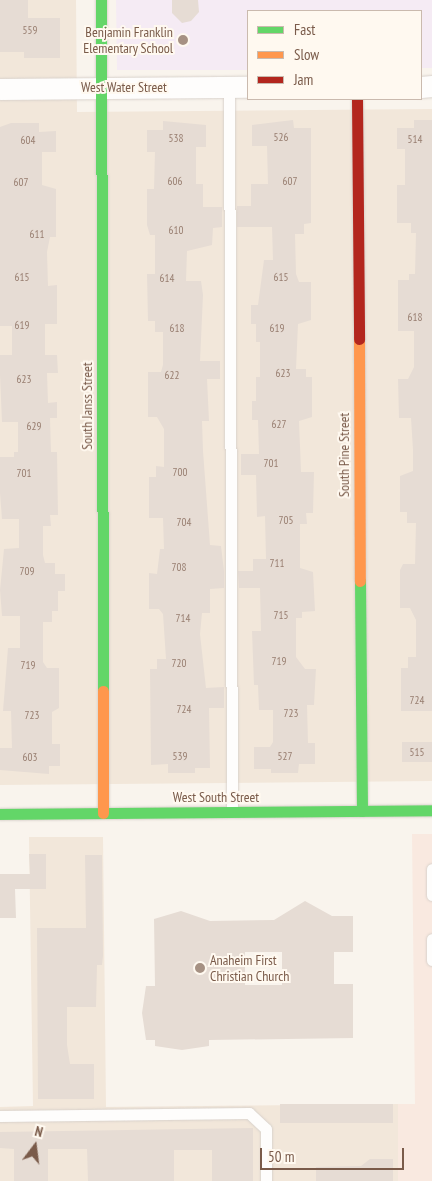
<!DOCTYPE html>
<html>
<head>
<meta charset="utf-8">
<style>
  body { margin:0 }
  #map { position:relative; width:432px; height:1181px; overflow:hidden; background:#f9f4ed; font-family:"PT Sans Narrow",sans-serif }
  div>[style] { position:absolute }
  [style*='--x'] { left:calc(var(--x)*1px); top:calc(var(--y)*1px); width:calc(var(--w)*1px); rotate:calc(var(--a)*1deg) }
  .residential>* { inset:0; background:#f2e7da }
  .commercial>* { inset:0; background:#f9e9e0 }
  .education>* { inset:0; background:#f5ebf4 }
  .building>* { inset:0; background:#e6dcd4; transform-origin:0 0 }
  .roads { filter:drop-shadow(0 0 1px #d8d1cb) drop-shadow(0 0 1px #d8d1cb) }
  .lane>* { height:11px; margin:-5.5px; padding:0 5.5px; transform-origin:5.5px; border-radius:5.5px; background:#fefdfc }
  .street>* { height:21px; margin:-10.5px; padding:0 10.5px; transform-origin:10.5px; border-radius:10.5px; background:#fefdfc }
  .fast>* { height:11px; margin:-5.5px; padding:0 5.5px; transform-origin:5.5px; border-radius:5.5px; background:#63d668 }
  .slow>* { height:11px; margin:-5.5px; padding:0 5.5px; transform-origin:5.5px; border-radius:5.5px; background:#ff974d }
  .jam>* { height:11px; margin:-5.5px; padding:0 5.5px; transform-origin:5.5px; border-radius:5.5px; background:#b3261e }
  .dots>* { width:14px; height:14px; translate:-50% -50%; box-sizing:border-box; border:2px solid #fff9f0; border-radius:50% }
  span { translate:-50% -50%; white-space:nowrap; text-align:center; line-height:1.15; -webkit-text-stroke:4px #fff9f0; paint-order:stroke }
  .number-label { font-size:11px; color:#977d6f }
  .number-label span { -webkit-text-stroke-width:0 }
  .poi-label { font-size:14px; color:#7a5b4a }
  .right { translate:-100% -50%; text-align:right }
  .left { translate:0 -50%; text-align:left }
  .street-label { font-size:14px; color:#7a5b4a }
  .legend { position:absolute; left:247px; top:10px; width:175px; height:90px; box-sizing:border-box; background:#fff9f0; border:1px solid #cabaae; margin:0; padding:6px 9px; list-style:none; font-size:15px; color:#7a5b4a }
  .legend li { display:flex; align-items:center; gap:10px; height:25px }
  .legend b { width:25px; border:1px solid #cabaae }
  .north { position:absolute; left:10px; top:1121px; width:50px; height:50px; -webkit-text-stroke:4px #fff9f0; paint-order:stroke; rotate:15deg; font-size:14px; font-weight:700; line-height:20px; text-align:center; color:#7a5b4a }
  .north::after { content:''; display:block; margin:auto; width:18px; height:22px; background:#7a5b4a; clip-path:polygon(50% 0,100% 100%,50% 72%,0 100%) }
  .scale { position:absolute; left:260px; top:1148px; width:144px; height:22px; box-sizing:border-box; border:2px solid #7a5b4a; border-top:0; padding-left:6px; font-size:15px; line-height:18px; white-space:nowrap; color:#7a5b4a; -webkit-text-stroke:4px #fff9f0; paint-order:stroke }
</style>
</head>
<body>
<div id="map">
  <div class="residential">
    <div style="clip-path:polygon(0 0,76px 0,77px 112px,432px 109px,432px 781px,0 785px)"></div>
    <div style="clip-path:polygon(29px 837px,103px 837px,106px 1107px,398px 1104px,398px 1181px,0 1181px,0 1107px,33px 1106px)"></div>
  </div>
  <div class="commercial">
    <div style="clip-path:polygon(412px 834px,432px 834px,432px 1181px,398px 1181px,398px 1104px,415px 1104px)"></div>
  </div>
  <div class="education">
    <div style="clip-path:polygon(116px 0,432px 0,432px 68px,421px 68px,421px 11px,248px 11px,248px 70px,117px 70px)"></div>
  </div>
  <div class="building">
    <div style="clip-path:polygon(0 0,28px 0,28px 18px,60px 18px,60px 58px,24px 58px,24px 52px,0 52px)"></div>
    <div style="clip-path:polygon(172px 0,198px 0,199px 12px,191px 21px,182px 23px,172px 13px)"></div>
    <div style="clip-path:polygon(293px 120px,294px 128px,311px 128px,311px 223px,304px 224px,304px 234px,295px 234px,296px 274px,299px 282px,311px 282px,311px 320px,298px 324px,296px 369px,306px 369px,306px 377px,312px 377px,312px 417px,299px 421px,301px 472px,314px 472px,313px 513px,306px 513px,307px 524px,300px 524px,300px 568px,313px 572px,315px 611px,302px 612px,302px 618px,296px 618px,296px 657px,305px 669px,316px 669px,314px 705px,307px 705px,308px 743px,315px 743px,315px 764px,299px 764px,298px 773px,271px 773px,271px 769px,254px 769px,254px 747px,270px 747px,273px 742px,273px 710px,259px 710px,258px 685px,254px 685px,252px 631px,261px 631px,260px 588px,239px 588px,238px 571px,253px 571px,253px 559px,266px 559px,265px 516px,257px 517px,256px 475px,241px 475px,241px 454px,259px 454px,258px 420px,252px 420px,252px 401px,256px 401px,256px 377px,260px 377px,260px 342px,256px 342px,256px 324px,251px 324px,251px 305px,258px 305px,264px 260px,273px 260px,272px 227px,237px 227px,237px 206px,251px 206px,251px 184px,268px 184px,267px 146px,252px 146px,252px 125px)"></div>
    <div style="clip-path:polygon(414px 120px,432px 120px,432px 711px,401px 711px,401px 668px,408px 668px,408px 657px,416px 657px,416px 620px,410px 608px,400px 608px,400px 570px,403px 564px,415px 564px,416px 523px,407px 523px,407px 512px,400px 512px,400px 476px,413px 471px,413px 450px,411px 418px,399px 418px,398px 379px,408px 379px,414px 367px,414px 331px,398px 331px,398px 280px,409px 280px,409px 274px,415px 274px,416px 233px,411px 233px,411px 223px,397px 223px,397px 185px,405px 185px,405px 149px,397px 149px,397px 128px,414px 128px)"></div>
    <div style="clip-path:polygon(163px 121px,206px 125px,206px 147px,196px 147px,196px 184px,203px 184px,203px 207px,222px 207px,222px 227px,213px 228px,212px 245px,187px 251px,186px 281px,201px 281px,203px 295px,200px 361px,220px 361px,220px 379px,207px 379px,209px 421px,202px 421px,203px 451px,210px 545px,221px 546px,224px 571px,224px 588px,210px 589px,210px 613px,202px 613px,200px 634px,206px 688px,224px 687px,224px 708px,209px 708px,210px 768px,195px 768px,195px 773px,168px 773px,168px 764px,151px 765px,150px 669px,157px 669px,157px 659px,166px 659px,163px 614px,159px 609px,149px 609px,149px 573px,157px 574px,160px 549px,164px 549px,163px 518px,149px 518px,149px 477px,156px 477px,156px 466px,164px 467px,164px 429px,157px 417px,148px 417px,148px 372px,161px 372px,163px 365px,163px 332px,155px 332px,155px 321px,148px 321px,147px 274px,155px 274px,155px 235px,150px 235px,147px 225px,147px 189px,154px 189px,155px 152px,147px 152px,147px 130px,163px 130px)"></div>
    <div style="clip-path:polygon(11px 123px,39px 123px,39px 132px,56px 131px,56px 152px,42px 152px,42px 185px,56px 189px,56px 237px,50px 237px,47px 252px,48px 286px,57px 285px,57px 324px,45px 324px,45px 355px,57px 355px,58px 373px,47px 373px,48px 403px,57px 402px,57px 418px,50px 418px,51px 452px,57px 452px,58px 515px,50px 515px,51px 526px,43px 526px,43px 555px,45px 563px,55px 563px,55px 574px,65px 574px,65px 591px,58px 591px,58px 611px,52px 611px,52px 622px,43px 622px,43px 662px,47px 668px,59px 668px,59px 708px,52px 712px,52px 744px,60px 744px,60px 766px,49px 766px,49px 774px,0 770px,0 748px,12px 748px,11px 711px,3px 711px,8px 648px,20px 648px,20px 616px,2px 616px,0 590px,4px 549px,19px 548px,19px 519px,2px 519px,0 493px,0 457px,14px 457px,14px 452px,18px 452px,18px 422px,2px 422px,0 375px,0 355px,12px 355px,12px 326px,0 326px,0 127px)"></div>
    <div style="left:402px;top:742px;width:30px;height:20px"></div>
    <div style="clip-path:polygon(29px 854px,46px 854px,46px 889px,15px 889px,16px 918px,0 918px,0 874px,30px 874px)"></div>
    <div style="clip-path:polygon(85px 855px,102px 855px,103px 956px,102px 965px,97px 965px,96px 1007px,67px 1007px,67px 1045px,70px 1064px,94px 1064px,94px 1099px,38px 1099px,37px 928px,86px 928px)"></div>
    <div style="clip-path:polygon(evenodd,305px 901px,332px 916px,353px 916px,353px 952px,334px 952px,334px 984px,353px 984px,353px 1038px,209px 1040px,209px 1046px,182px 1050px,155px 1046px,155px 1040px,146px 1040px,142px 1013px,146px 986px,155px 986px,154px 919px,181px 911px,210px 921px,274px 920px,305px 901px,245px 952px,282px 952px,282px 985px,245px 985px,245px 952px)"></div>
    <div style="left:393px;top:1104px;width:19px;height:113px;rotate:90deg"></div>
    <div style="clip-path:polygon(253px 1128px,253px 1181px,212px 1181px,212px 1150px,174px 1150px,174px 1181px,88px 1181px,87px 1149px,48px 1149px,48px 1181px,14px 1181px,14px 1149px,0 1148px,0 1132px)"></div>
    <div style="clip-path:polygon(370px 1159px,393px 1159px,393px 1181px,316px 1181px,316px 1167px,361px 1166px)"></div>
  </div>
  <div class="roads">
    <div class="lane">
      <div style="--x:229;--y:87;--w:725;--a:89.76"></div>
      <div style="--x:432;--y:895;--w:26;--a:-90"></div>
      <div style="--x:432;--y:939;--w:21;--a:90"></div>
      <div style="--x:0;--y:1116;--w:249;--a:-0.7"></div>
      <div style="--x:249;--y:1113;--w:23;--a:43"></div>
      <div style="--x:266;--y:1129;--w:52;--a:90"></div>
    </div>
    <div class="street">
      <div style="--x:421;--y:87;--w:11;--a:-5"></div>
      <div style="--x:0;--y:89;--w:248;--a:-0.5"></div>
    </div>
    <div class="fast">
      <div style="--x:101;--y:0;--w:691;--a:89.83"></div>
      <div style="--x:360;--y:581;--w:230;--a:89.5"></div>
      <div style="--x:0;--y:814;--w:432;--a:-0.5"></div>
    </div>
    <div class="slow">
      <div style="--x:359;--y:339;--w:242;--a:89.8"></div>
      <div style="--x:103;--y:691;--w:122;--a:90"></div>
    </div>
    <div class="jam">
      <div style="--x:357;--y:99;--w:240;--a:89.5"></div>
    </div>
  </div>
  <div class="dots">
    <div style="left:183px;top:40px;background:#a69183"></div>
    <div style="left:200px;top:968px;background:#a69183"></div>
  </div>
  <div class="number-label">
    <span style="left:30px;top:30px">559</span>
    <span style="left:281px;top:137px">526</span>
    <span style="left:176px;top:138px">538</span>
    <span style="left:415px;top:139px">514</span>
    <span style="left:28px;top:140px">604</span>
    <span style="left:175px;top:181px">606</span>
    <span style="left:290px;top:181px">607</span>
    <span style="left:21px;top:182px">607</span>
    <span style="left:176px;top:230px">610</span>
    <span style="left:37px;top:234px">611</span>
    <span style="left:22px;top:277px">615</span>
    <span style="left:281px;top:277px">615</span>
    <span style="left:167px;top:278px">614</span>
    <span style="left:415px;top:317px">618</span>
    <span style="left:22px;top:325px">619</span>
    <span style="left:177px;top:328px">618</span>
    <span style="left:277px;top:328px">619</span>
    <span style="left:283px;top:373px">623</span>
    <span style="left:172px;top:375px">622</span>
    <span style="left:24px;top:379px">623</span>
    <span style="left:279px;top:424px">627</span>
    <span style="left:34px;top:426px">629</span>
    <span style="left:271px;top:463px">701</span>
    <span style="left:180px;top:472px">700</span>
    <span style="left:24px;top:473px">701</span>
    <span style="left:286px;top:520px">705</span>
    <span style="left:184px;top:522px">704</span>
    <span style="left:277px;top:563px">711</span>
    <span style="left:179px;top:567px">708</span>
    <span style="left:27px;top:571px">709</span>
    <span style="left:281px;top:615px">715</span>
    <span style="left:183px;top:618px">714</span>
    <span style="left:279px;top:661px">719</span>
    <span style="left:179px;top:663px">720</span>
    <span style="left:28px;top:665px">719</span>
    <span style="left:417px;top:700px">724</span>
    <span style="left:184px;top:709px">724</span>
    <span style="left:291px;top:713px">723</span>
    <span style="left:32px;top:715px">723</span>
    <span style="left:417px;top:752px">515</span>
    <span style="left:180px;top:756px">539</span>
    <span style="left:285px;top:756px">527</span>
    <span style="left:30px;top:757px">603</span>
  </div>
  <div class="poi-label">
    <span class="right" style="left:173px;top:40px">Benjamin Franklin<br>Elementary School</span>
    <span class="left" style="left:210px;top:968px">Anaheim First<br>Christian Church</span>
  </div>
  <div class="street-label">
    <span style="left:124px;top:87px">West Water Street</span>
    <span style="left:87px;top:406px;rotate:-90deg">South Janss Street</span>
    <span style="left:344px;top:455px;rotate:-90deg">South Pine Street</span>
    <span style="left:216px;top:797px">West South Street</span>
  </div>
  <ul class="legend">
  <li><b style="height:6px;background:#63d668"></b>Fast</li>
  <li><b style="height:6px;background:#ff974d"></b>Slow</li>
  <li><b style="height:6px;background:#b3261e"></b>Jam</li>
  </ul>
  <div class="north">N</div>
  <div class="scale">50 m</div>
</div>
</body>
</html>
